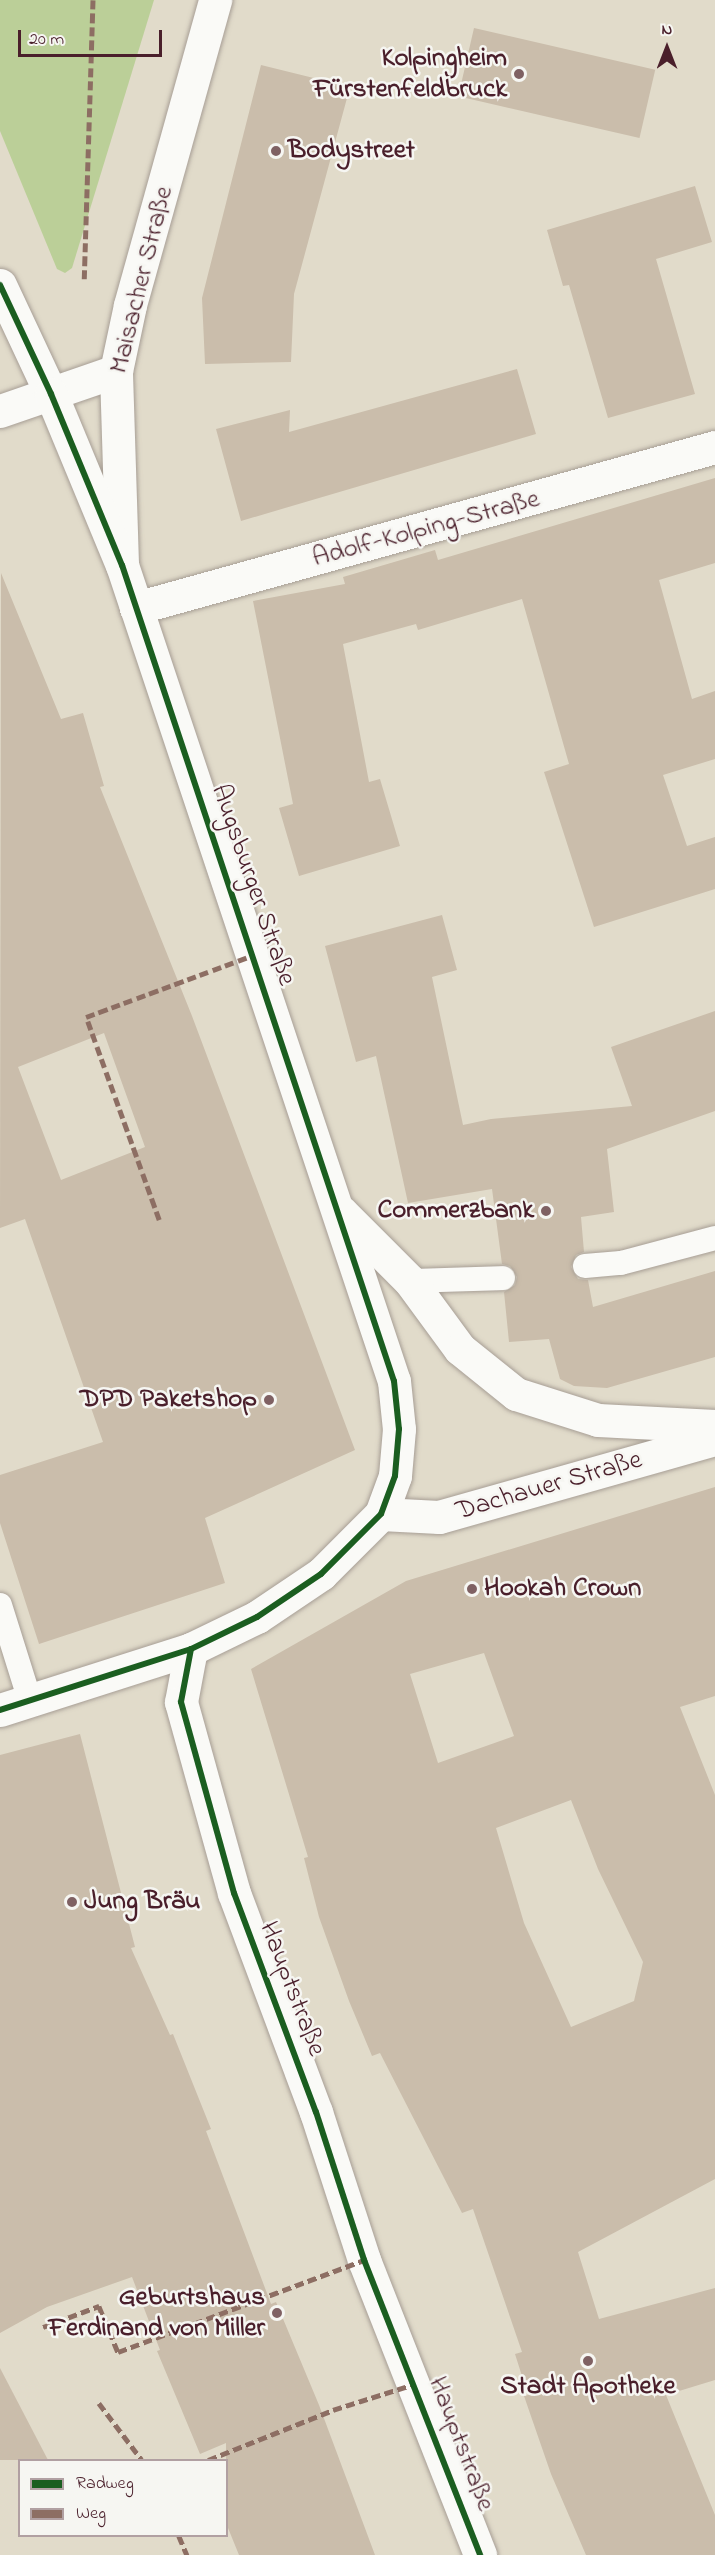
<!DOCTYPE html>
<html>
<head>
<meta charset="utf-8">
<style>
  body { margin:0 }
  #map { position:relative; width:715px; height:2555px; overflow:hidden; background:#e1dbca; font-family:"Indie Flower",sans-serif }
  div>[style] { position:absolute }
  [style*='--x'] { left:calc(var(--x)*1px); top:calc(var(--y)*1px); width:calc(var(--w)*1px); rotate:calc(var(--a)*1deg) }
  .green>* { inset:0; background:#bbcf98 }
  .building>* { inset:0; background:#cabdab; transform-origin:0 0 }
  .roads { filter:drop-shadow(0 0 2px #a79e95) drop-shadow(0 0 2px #a79e95) }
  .service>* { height:24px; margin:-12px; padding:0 12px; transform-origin:12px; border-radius:12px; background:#fafaf7 }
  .minor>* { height:33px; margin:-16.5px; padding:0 16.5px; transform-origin:16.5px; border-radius:16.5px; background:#fafaf7 }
  .tertiary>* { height:33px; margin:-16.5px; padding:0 16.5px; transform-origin:16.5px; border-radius:16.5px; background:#fafaf7 }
  .quiet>* { height:4.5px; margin-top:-2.25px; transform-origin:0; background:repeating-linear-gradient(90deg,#8d6e63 0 9px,transparent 0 13.5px) }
  .cycleway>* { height:6px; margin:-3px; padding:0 3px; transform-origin:3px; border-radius:3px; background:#1b5e20 }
  .dots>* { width:16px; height:16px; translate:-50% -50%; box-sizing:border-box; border:3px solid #f6f6f2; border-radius:50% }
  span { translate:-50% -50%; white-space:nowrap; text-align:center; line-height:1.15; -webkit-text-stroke:5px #f6f6f2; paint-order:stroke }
  .poi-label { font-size:27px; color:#4a1f2b; font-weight:700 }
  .right { translate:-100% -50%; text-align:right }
  .left { translate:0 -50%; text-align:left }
  .street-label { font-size:27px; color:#4a1f2b }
  .legend { position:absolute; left:18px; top:2459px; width:210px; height:78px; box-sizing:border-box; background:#f6f6f2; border:2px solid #b1a0a2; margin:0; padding:8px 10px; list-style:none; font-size:18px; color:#4a1f2b }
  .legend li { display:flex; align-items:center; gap:12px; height:30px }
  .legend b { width:30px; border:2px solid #b1a0a2 }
  .north { position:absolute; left:637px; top:18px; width:60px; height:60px; -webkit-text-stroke:4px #f6f6f2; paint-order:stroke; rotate:0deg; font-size:16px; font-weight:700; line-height:24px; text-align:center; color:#4a1f2b }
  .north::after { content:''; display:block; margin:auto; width:21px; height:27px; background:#4a1f2b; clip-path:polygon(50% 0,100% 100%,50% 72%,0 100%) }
  .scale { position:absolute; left:18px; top:30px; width:144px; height:27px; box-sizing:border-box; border:3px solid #4a1f2b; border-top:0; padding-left:8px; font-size:18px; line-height:21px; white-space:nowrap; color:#4a1f2b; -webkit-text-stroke:4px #f6f6f2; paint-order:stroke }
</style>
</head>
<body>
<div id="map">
  <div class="green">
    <div style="clip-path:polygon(0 0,154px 0,72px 268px,65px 273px,57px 269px,0 131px)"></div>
  </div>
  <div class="building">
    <div style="left:474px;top:28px;width:186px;height:70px;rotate:13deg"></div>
    <div style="clip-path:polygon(261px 65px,350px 87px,294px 294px,291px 362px,205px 364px,202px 298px)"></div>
    <div style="clip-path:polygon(695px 186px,712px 242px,656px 259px,695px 394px,608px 418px,569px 285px,563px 286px,547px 230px)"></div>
    <div style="clip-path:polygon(517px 369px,536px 434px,241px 521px,216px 429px,290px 410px,289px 432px)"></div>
    <div style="clip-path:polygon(715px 478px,715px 563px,659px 580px,692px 699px,715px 691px,715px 759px,663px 775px,687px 846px,715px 837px,715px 889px,594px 927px,544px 772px,569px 764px,522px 599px,418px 630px,416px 624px,343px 644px,369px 782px,380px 779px,400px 846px,299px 876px,279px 808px,293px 804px,253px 601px,345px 584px,343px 577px,435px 550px,438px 560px)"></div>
    <div style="clip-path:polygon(evenodd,1px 573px,61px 719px,83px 713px,104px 786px,100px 787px,192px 1016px,355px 1450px,205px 1518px,225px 1583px,39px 1644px,0 1523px,0 1475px,103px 1442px,25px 1219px,0 1228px,1px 573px,104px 1033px,145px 1147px,61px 1180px,18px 1067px,104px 1033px)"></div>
    <div style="clip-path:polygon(442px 915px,457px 970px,432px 977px,463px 1125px,491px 1119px,632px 1106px,611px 1047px,715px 1011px,715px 1111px,607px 1149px,614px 1212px,581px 1217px,584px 1252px,576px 1255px,571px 1267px,578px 1279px,588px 1280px,593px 1307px,715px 1271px,715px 1357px,607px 1388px,574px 1386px,560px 1379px,549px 1339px,509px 1342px,504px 1292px,515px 1285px,517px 1277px,510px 1266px,502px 1264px,492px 1189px,408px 1203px,376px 1056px,356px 1062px,325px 946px)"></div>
    <div style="clip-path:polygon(evenodd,715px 1487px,715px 1696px,680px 1707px,715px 1795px,715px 2179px,578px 2252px,599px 2319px,715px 2288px,715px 2380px,666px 2395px,715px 2515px,715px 2555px,586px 2555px,551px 2474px,524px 2396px,528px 2395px,515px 2354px,522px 2352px,473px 2209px,462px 2213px,380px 2053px,372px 2056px,349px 2001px,319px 1917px,304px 1858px,308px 1857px,251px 1669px,406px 1581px,715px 1487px,484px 1653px,514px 1736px,438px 1763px,410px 1674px,484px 1653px,715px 1487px,571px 1800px,598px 1869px,643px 1962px,634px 2001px,571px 2027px,524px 1923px,496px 1828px,571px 1800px)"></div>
    <div style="clip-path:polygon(80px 1734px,135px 1947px,131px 1948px,170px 2035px,173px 2034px,211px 2129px,206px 2131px,271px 2304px,276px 2302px,319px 2405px,375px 2555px,239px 2555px,226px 2523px,226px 2443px,200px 2454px,157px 2351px,160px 2350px,132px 2277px,47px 2307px,0 2333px,0 1755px)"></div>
    <div style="clip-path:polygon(0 2368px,48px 2460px,0 2460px)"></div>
  </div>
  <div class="roads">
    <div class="service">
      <div style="--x:585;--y:1266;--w:36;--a:-5"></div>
      <div style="--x:621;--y:1263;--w:97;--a:-14.9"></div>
      <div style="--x:410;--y:1281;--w:93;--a:-1.8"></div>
      <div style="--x:0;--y:1605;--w:101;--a:72.6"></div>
    </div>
    <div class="minor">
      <div style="--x:0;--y:411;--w:123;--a:-19"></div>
      <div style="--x:122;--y:564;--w:193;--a:-91.8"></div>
      <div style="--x:116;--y:371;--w:67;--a:-78"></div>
      <div style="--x:130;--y:305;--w:317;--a:-74.4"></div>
      <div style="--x:136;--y:608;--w:601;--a:-15.54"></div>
      <div style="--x:0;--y:1710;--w:201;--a:-17.7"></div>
    </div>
    <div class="tertiary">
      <div style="--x:0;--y:285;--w:120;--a:64.9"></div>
      <div style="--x:51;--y:394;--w:185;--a:67.5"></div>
      <div style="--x:122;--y:565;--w:860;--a:71.57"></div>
      <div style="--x:394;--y:1381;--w:48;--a:84.1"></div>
      <div style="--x:399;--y:1429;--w:47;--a:94.9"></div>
      <div style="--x:395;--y:1476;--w:40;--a:110.2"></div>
      <div style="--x:381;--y:1514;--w:85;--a:135"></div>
      <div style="--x:321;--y:1574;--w:77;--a:146.1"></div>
      <div style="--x:257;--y:1617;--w:73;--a:154.1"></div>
      <div style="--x:191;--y:1649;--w:54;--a:100.7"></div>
      <div style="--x:181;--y:1702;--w:198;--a:74.5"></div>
      <div style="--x:234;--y:1893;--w:234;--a:69.5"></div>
      <div style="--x:316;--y:2112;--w:156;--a:72"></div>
      <div style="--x:364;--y:2260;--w:317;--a:68.5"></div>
      <div style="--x:341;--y:1212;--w:98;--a:45"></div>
      <div style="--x:410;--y:1281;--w:84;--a:53.7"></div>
      <div style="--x:460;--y:1349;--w:72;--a:38.8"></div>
      <div style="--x:516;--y:1394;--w:86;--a:17.6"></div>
      <div style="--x:598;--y:1420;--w:117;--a:2.9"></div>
      <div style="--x:381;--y:1514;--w:58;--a:3"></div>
      <div style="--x:439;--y:1517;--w:287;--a:-15.8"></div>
    </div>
  </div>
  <div class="quiet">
    <div style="--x:84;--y:279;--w:279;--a:-88.2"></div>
    <div style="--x:159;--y:1220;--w:216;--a:-109.8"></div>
    <div style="--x:86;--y:1017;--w:179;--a:-20.3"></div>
    <div style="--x:43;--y:2327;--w:60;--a:-20.6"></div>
    <div style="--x:99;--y:2306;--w:50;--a:67.6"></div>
    <div style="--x:118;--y:2352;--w:263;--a:-20.5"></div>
    <div style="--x:99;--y:2403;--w:71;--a:53"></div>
    <div style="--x:208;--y:2460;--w:135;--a:-21.8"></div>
    <div style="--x:333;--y:2410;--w:86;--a:-17.6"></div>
    <div style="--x:179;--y:2536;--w:21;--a:67"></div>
  </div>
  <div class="cycleway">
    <div style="--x:0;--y:285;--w:120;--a:64.9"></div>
    <div style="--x:51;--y:394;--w:185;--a:67.5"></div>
    <div style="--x:122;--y:565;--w:860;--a:71.57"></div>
    <div style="--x:394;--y:1381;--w:48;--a:84.1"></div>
    <div style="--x:399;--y:1429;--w:47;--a:94.9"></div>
    <div style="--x:395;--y:1476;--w:40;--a:110.2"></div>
    <div style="--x:381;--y:1514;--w:85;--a:135"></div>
    <div style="--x:321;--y:1574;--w:77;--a:146.1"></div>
    <div style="--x:257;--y:1617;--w:73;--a:154.1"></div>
    <div style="--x:191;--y:1649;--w:201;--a:162.3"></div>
    <div style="--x:191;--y:1649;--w:54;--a:100.7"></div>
    <div style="--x:181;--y:1702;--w:198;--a:74.5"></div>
    <div style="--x:234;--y:1893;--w:234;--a:69.5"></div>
    <div style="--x:316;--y:2112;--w:156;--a:72"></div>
    <div style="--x:364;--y:2260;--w:317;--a:68.5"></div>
  </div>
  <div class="dots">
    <div style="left:519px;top:74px;background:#7f6163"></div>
    <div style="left:276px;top:151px;background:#7f6163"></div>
    <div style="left:546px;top:1211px;background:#7f6163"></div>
    <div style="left:269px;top:1400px;background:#7f6163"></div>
    <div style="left:472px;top:1589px;background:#7f6163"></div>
    <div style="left:72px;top:1902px;background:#7f6163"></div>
    <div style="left:277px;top:2313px;background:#7f6163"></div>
    <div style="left:588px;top:2361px;background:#7f6163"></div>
  </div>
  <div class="poi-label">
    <span class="right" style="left:507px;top:74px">Kolpingheim<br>Fürstenfeldbruck</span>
    <span class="left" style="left:288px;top:151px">Bodystreet</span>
    <span class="right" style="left:534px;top:1211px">Commerzbank</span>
    <span class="right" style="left:257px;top:1400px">DPD Paketshop</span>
    <span class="left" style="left:484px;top:1589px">Hookah Crown</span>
    <span class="left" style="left:84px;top:1902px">Jung Bräu</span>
    <span class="right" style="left:265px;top:2313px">Geburtshaus<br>Ferdinand von Miller</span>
    <span style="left:588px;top:2387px">Stadt Apotheke</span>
  </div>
  <div class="street-label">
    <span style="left:142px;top:280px;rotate:-76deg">Maisacher Straße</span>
    <span style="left:426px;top:529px;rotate:-15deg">Adolf-Kolping-Straße</span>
    <span style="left:253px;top:885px;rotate:71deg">Augsburger Straße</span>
    <span style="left:549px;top:1486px;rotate:-16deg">Dachauer Straße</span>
    <span style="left:292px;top:1989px;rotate:69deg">Hauptstraße</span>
    <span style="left:461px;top:2444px;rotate:69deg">Hauptstraße</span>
  </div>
  <ul class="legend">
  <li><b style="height:8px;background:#1b5e20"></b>Radweg</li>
  <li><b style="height:8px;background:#8d6e63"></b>Weg</li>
  </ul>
  <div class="north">N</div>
  <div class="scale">20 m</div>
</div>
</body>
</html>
